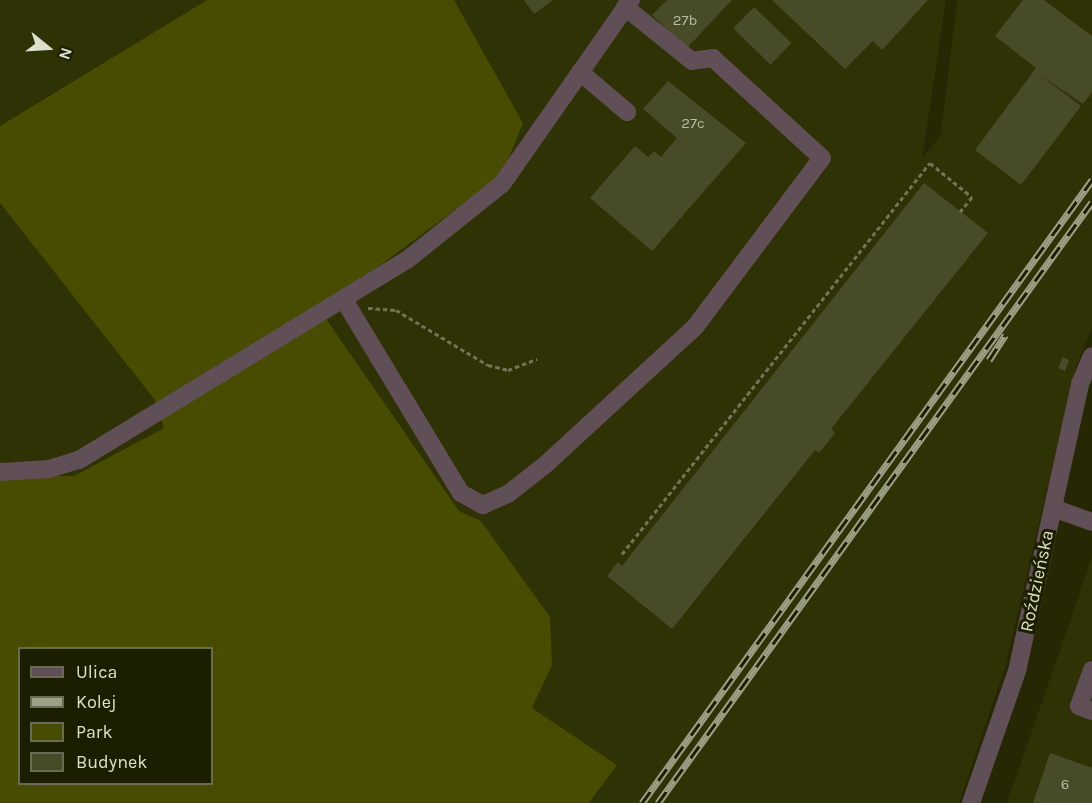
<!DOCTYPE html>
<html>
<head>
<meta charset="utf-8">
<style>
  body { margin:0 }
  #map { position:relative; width:1092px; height:803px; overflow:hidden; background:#262804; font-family:Karla,sans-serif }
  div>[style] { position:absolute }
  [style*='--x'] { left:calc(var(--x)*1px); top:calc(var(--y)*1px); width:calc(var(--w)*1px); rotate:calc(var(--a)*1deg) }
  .built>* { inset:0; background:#2f3204 }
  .green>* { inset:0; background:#474c00 }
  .building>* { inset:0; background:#484b28; transform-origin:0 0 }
  .path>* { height:3px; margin-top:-1.5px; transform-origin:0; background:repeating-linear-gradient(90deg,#717456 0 4.5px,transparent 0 7.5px) }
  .minor>* { height:18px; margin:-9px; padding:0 9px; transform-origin:9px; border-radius:9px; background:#604f56 }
  .rail>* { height:7px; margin-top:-3.5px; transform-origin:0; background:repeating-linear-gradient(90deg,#1c1e00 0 14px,#9da087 0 28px); box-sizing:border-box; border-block:2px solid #9da087 }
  span { translate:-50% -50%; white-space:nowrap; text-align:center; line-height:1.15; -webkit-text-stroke:6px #1c1e00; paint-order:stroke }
  .number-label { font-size:15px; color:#b8bba3 }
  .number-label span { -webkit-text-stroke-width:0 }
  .street-label { font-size:18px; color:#dde0cc }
  .legend { position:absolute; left:18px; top:647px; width:195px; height:138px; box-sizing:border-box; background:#1c1e00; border:2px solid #696c52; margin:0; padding:8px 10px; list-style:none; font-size:18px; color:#dde0cc }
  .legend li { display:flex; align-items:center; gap:12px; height:30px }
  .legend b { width:30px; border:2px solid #696c52 }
  .north { position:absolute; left:18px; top:18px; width:60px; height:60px; -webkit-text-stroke:4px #1c1e00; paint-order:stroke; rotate:108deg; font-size:16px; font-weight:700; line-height:24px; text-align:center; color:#dde0cc }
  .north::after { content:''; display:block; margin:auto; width:21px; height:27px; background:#dde0cc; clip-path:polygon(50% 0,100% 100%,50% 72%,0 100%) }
</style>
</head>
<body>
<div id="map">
  <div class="built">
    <div style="clip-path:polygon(0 0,207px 0,0 126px)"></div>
    <div style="clip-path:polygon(454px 0,946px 0,922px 159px,941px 134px,957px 0,1092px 0,1092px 328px,1076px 367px,1005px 667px,959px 803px,589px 803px,617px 765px,532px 708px,552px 665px,481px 521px,459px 511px,320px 310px,502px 175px,523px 123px)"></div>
    <div style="clip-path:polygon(0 203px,154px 399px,164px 428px,74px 476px,0 475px)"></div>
    <div style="clip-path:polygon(1092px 555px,1092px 803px,1007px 803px,1068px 627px)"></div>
  </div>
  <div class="green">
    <div style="clip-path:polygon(evenodd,207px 0,454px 0,523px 123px,502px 175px,320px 310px,459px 511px,481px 521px,550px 617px,552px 665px,532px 708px,617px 765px,589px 803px,0 803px,0 475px,74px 476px,164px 428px,154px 399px,0 203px,0 126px,207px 0,20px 648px,212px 648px,212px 784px,20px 784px,20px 648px)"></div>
  </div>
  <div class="building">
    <div style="clip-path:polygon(524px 0,553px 0,534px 14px)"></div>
    <div style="clip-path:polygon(667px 0,732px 0,687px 48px,652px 15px)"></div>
    <div style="clip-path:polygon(772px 0,928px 0,882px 50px,873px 41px,845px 69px)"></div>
    <div style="clip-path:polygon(1023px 0,1044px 0,1092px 36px,1092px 92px,1083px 104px,1040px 75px,1081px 106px,1021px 185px,975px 150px,1036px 68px,995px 36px)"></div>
    <div style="left:754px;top:7px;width:52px;height:30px;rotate:44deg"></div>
    <div style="clip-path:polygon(668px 81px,746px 143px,652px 251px,590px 198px,635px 146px,648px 157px,654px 151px,661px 157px,677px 138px,643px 109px)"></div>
    <div style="clip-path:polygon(924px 183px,988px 233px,831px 429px,835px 433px,825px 446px,819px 453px,815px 450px,672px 629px,607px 576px,618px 562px,622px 566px)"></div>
    <div style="clip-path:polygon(1063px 357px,1069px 360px,1065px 371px,1058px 368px)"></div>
    <div style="clip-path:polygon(1050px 753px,1092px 768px,1092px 803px,1033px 803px)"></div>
  </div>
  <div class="path">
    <div style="--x:368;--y:308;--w:28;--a:4"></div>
    <div style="--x:396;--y:310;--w:107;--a:30.9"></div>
    <div style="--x:488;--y:365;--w:21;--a:14"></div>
    <div style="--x:508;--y:370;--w:31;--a:-21"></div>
    <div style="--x:622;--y:554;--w:498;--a:-51.8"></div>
    <div style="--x:930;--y:163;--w:54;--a:39"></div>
    <div style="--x:972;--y:197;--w:19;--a:129"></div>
  </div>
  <div class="minor">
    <div style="--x:580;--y:72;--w:62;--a:40.4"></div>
    <div style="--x:344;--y:300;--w:226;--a:58.8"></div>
    <div style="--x:461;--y:493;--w:25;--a:29"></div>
    <div style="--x:483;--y:505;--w:27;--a:-24"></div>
    <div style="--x:508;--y:494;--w:47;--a:-38.1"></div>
    <div style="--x:545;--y:465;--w:204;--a:-42.6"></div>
    <div style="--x:695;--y:327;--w:211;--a:-53.1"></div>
    <div style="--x:822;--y:158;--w:148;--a:-137.5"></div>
    <div style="--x:713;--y:58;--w:21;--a:172"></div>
    <div style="--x:692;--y:61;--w:86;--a:-141.1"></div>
    <div style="--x:0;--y:472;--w:49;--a:-3.5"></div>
    <div style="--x:49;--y:469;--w:31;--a:-17"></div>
    <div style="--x:79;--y:460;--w:384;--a:-31.4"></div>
    <div style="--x:407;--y:260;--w:122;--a:-38.7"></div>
    <div style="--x:502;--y:184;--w:225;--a:-55"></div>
    <div style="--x:1053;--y:508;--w:41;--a:19.7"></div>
    <div style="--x:1092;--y:670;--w:38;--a:110"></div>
    <div style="--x:1079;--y:706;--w:14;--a:21"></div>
    <div style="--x:971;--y:803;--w:140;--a:-70.8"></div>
    <div style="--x:1017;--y:671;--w:294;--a:-77.6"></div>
    <div style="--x:1080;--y:384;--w:30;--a:-67"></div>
  </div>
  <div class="rail">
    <div style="--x:989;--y:360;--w:30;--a:-57"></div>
    <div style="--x:642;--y:803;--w:769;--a:-54.16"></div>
    <div style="--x:658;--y:803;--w:741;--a:-54.17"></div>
  </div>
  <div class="number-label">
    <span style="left:685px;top:21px">27b</span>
    <span style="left:693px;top:124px">27c</span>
    <span style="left:1065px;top:785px">6</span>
  </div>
  <div class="street-label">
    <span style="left:1037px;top:581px;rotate:-78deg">Roździeńska</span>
  </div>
  <ul class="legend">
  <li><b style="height:8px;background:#604f56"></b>Ulica</li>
  <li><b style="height:8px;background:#9da087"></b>Kolej</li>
  <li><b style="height:16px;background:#474c00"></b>Park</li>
  <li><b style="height:16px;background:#484b28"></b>Budynek</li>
  </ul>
  <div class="north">N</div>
</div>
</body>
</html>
